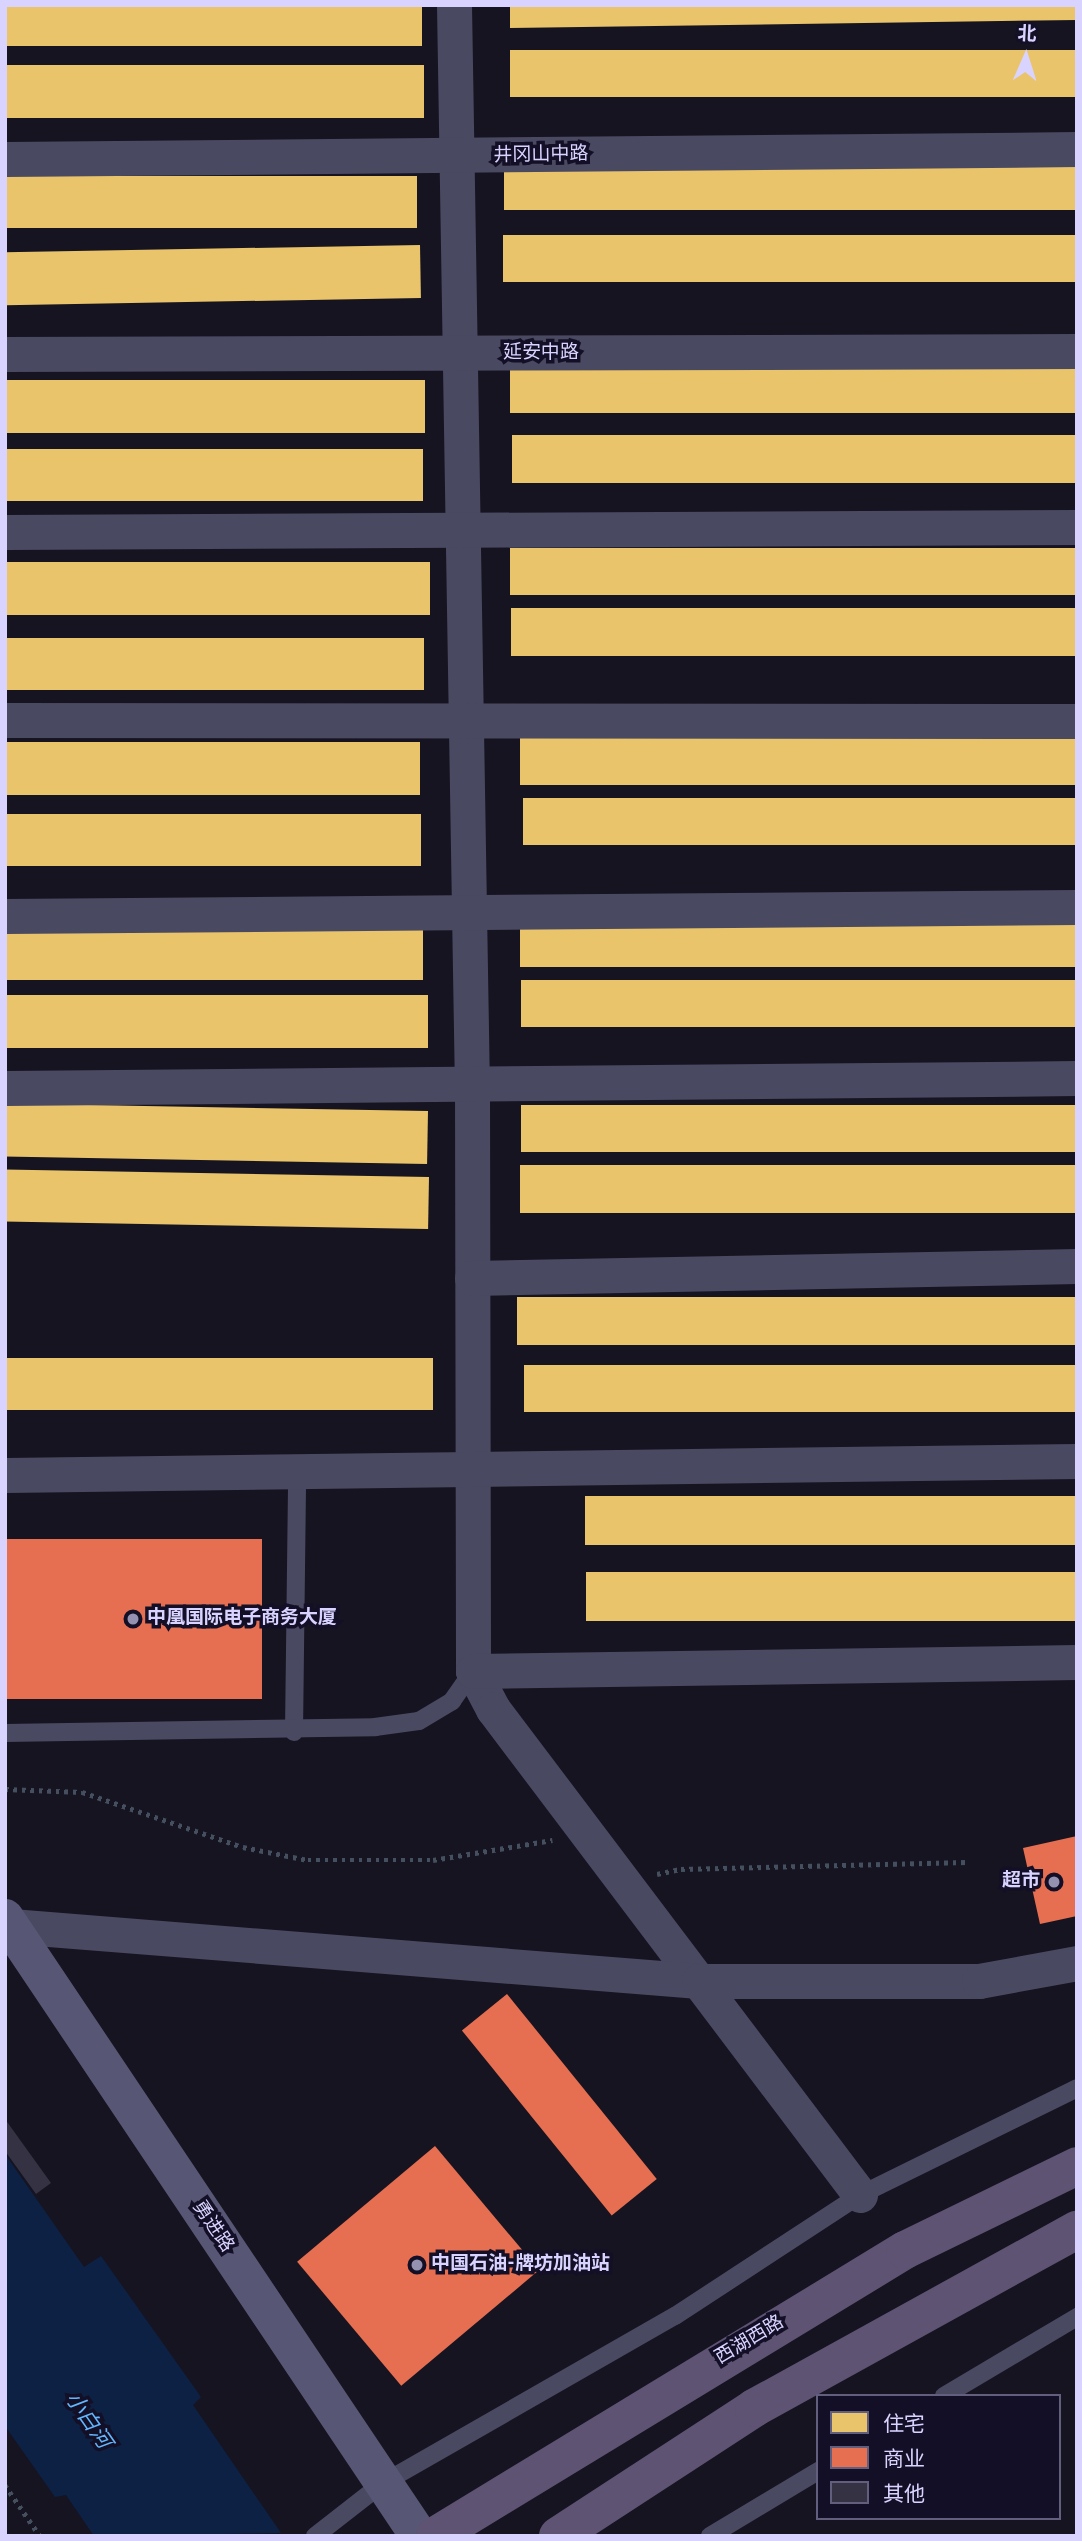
<!DOCTYPE html>
<html>
<head>
<meta charset="utf-8">
<style>
  body { margin:0 }
  #map { position:relative; width:1082px; height:2541px; overflow:hidden; background:#161421; font-family:Overpass,"Noto Sans SC",sans-serif }
  div>[style] { position:absolute }
  [style*='--x'] { left:calc(var(--x)*1px); top:calc(var(--y)*1px); width:calc(var(--w)*1px); rotate:calc(var(--a)*1deg) }
  .water>* { inset:0; background:#0d2144 }
  .homes>* { inset:0; background:#e9c46a; transform-origin:0 0 }
  .shops>* { inset:0; background:#e76f51; transform-origin:0 0 }
  .building>* { inset:0; background:#343243 }
  .path>* { height:4.5px; margin-top:-2.25px; transform-origin:0; background:repeating-linear-gradient(90deg,#44505f 0 3.5px,transparent 0 8.5px) }
  .lane>* { height:18px; margin:-9px; padding:0 9px; transform-origin:9px; border-radius:9px; background:#4a4962 }
  .street>* { height:35px; margin:-17.5px; padding:0 17.5px; transform-origin:17.5px; border-radius:17.5px; background:#4a4962 }
  .secondary>* { height:38px; margin:-19px; padding:0 19px; transform-origin:19px; border-radius:19px; background:#575674 }
  .primary>* { height:38px; margin:-19px; padding:0 19px; transform-origin:19px; border-radius:19px; background:#5e5373 }
  .dots>* { width:19px; height:19px; translate:-50% -50%; box-sizing:border-box; border:4px solid #130f26; border-radius:50% }
  span { translate:-50% -50%; white-space:nowrap; text-align:center; line-height:1.15; -webkit-text-stroke:7px #130f26; paint-order:stroke }
  .street-label { font-size:19px; color:#d9d4ff }
  .poi-label { font-size:19px; color:#d9d4ff; font-weight:700 }
  .left { translate:0 -50%; text-align:left }
  .right { translate:-100% -50%; text-align:right }
  .water-label { font-size:21px; color:#62b6ff; font-style:italic }
  .frame { position:absolute; inset:0; border:7px solid #d9d4ff; pointer-events:none }
  .legend { position:absolute; left:816px; top:2394px; width:245px; height:126px; box-sizing:border-box; background:#130f26; border:2px solid #625e7d; margin:0; padding:9px 12px; list-style:none; font-size:21px; color:#d9d4ff }
  .legend li { display:flex; align-items:center; gap:14px; height:35px }
  .legend b { width:35px; border:2px solid #625e7d }
  .north { position:absolute; left:991px; top:21px; width:70px; height:70px; -webkit-text-stroke:5px #130f26; paint-order:stroke; rotate:3deg; font-size:19px; font-weight:700; line-height:28px; text-align:center; color:#d9d4ff }
  .north::after { content:''; display:block; margin:auto; width:24px; height:32px; background:#d9d4ff; clip-path:polygon(50% 0,100% 100%,50% 72%,0 100%) }
</style>
</head>
<body>
<div id="map">
  <div class="water">
    <div style="clip-path:polygon(5px 2154px,84px 2267px,101px 2256px,201px 2397px,193px 2405px,281px 2533px,94px 2536px,66px 2495px,55px 2497px,5px 2426px)"></div>
  </div>
  <div class="homes">
    <div style="left:5px;top:5px;width:417px;height:41px"></div>
    <div style="clip-path:polygon(510px 5px,1077px 5px,1077px 20px,510px 28px)"></div>
    <div style="left:1077px;top:50px;width:47px;height:567px;rotate:90deg"></div>
    <div style="left:424px;top:65px;width:53px;height:419px;rotate:90deg"></div>
    <div style="left:1077px;top:162px;width:48px;height:573px;rotate:90deg"></div>
    <div style="left:417px;top:176px;width:52px;height:412px;rotate:90deg"></div>
    <div style="left:1077px;top:235px;width:47px;height:574px;rotate:90deg"></div>
    <div style="left:420px;top:245px;width:53px;height:415px;rotate:89deg"></div>
    <div style="left:1077px;top:366px;width:47px;height:567px;rotate:90deg"></div>
    <div style="left:425px;top:380px;width:53px;height:420px;rotate:90deg"></div>
    <div style="left:1077px;top:435px;width:48px;height:565px;rotate:90deg"></div>
    <div style="left:423px;top:449px;width:52px;height:418px;rotate:90deg"></div>
    <div style="left:1077px;top:548px;width:47px;height:567px;rotate:90deg"></div>
    <div style="left:430px;top:562px;width:53px;height:425px;rotate:90deg"></div>
    <div style="left:1077px;top:608px;width:48px;height:566px;rotate:90deg"></div>
    <div style="left:424px;top:638px;width:52px;height:419px;rotate:90deg"></div>
    <div style="left:1077px;top:737px;width:48px;height:557px;rotate:90deg"></div>
    <div style="left:5px;top:742px;width:415px;height:53px"></div>
    <div style="left:1077px;top:798px;width:47px;height:554px;rotate:90deg"></div>
    <div style="left:421px;top:814px;width:52px;height:416px;rotate:90deg"></div>
    <div style="left:1077px;top:920px;width:47px;height:557px;rotate:90deg"></div>
    <div style="left:423px;top:928px;width:52px;height:418px;rotate:90deg"></div>
    <div style="left:1077px;top:980px;width:47px;height:556px;rotate:90deg"></div>
    <div style="left:428px;top:995px;width:53px;height:423px;rotate:90deg"></div>
    <div style="left:1077px;top:1105px;width:47px;height:556px;rotate:90deg"></div>
    <div style="left:428px;top:1111px;width:53px;height:423px;rotate:91deg"></div>
    <div style="left:1077px;top:1165px;width:48px;height:557px;rotate:90deg"></div>
    <div style="left:429px;top:1177px;width:52px;height:424px;rotate:91deg"></div>
    <div style="left:1077px;top:1297px;width:48px;height:560px;rotate:90deg"></div>
    <div style="left:433px;top:1358px;width:52px;height:428px;rotate:90deg"></div>
    <div style="left:1077px;top:1365px;width:47px;height:553px;rotate:90deg"></div>
    <div style="left:1077px;top:1496px;width:49px;height:492px;rotate:90deg"></div>
    <div style="left:1077px;top:1572px;width:49px;height:491px;rotate:90deg"></div>
  </div>
  <div class="shops">
    <div style="left:5px;top:1539px;width:257px;height:160px"></div>
    <div style="clip-path:polygon(1077px 1836px,1077px 1916px,1040px 1924px,1023px 1848px)"></div>
    <div style="left:507px;top:1994px;width:238px;height:58px;rotate:51deg"></div>
    <div style="left:435px;top:2146px;width:162px;height:180px;rotate:50deg"></div>
  </div>
  <div class="building">
    <div style="clip-path:polygon(5px 2119px,51px 2183px,36px 2194px,5px 2151px)"></div>
  </div>
  <div class="path">
    <div style="--x:5;--y:1789;--w:77;--a:2.2"></div>
    <div style="--x:82;--y:1792;--w:170;--a:18.9"></div>
    <div style="--x:243;--y:1847;--w:66;--a:11.3"></div>
    <div style="--x:308;--y:1860;--w:125;--a:0"></div>
    <div style="--x:433;--y:1860;--w:121;--a:-9.5"></div>
    <div style="--x:657;--y:1874;--w:25;--a:-12"></div>
    <div style="--x:681;--y:1869;--w:286;--a:-1.4"></div>
    <div style="--x:5;--y:2485;--w:62;--a:55.5"></div>
  </div>
  <div class="lane">
    <div style="--x:294;--y:1732;--w:261;--a:-89.3"></div>
    <div style="--x:5;--y:1733;--w:370;--a:-0.9"></div>
    <div style="--x:375;--y:1727;--w:44;--a:-7.8"></div>
    <div style="--x:419;--y:1721;--w:39;--a:-31"></div>
    <div style="--x:452;--y:1701;--w:37;--a:-55"></div>
    <div style="--x:944;--y:2396;--w:155;--a:-30.7"></div>
    <div style="--x:315;--y:2536;--w:86;--a:-37.9"></div>
    <div style="--x:383;--y:2483;--w:336;--a:-29.8"></div>
    <div style="--x:675;--y:2316;--w:221;--a:-33.2"></div>
    <div style="--x:860;--y:2195;--w:242;--a:-26.2"></div>
    <div style="--x:710;--y:2536;--w:126;--a:-31"></div>
  </div>
  <div class="street">
    <div style="--x:454;--y:5;--w:1082;--a:89.05"></div>
    <div style="--x:472;--y:1087;--w:584;--a:89.9"></div>
    <div style="--x:473;--y:1671;--w:43;--a:62.2"></div>
    <div style="--x:493;--y:1709;--w:609;--a:52.94"></div>
    <div style="--x:5;--y:159;--w:1072;--a:-0.53"></div>
    <div style="--x:5;--y:354;--w:1072;--a:-0.16"></div>
    <div style="--x:5;--y:532;--w:1072;--a:-0.27"></div>
    <div style="--x:5;--y:720;--w:1072;--a:0.05"></div>
    <div style="--x:5;--y:916;--w:1072;--a:-0.48"></div>
    <div style="--x:5;--y:1088;--w:1072;--a:-0.53"></div>
    <div style="--x:472;--y:1278;--w:605;--a:-1.14"></div>
    <div style="--x:5;--y:1475;--w:1072;--a:-0.75"></div>
    <div style="--x:473;--y:1671;--w:604;--a:-0.85"></div>
    <div style="--x:11;--y:1926;--w:690;--a:4.57"></div>
    <div style="--x:699;--y:1981;--w:280;--a:0"></div>
    <div style="--x:979;--y:1981;--w:100;--a:-10.4"></div>
  </div>
  <div class="secondary">
    <div style="--x:5;--y:1918;--w:744;--a:56.18"></div>
  </div>
  <div class="primary">
    <div style="--x:435;--y:2536;--w:550;--a:-31.32"></div>
    <div style="--x:905;--y:2250;--w:191;--a:-26"></div>
    <div style="--x:558;--y:2536;--w:234;--a:-33.1"></div>
    <div style="--x:754;--y:2408;--w:369;--a:-28.9"></div>
  </div>
  <div class="dots">
    <div style="left:133px;top:1619px;background:#9591b1"></div>
    <div style="left:1054px;top:1882px;background:#9591b1"></div>
    <div style="left:417px;top:2265px;background:#9591b1"></div>
  </div>
  <div class="street-label">
    <span style="left:541px;top:156px;rotate:-1deg">井冈山中路</span>
    <span style="left:541px;top:354px">延安中路</span>
    <span style="left:212px;top:2227px;rotate:56deg">勇进路</span>
    <span style="left:750px;top:2341px;rotate:-31deg">西湖西路</span>
  </div>
  <div class="poi-label">
    <span class="left" style="left:147px;top:1619px">中凰国际电子商务大厦</span>
    <span class="right" style="left:1040px;top:1882px">超市</span>
    <span class="left" style="left:431px;top:2265px">中国石油-牌坊加油站</span>
  </div>
  <div class="water-label">
    <span style="left:87px;top:2421px;rotate:55deg">小白河</span>
  </div>
  <div class="frame"></div>
  <ul class="legend">
  <li><b style="height:19px;background:#e9c46a"></b>住宅</li>
  <li><b style="height:19px;background:#e76f51"></b>商业</li>
  <li><b style="height:19px;background:#343243"></b>其他</li>
  </ul>
  <div class="north">北</div>
</div>
</body>
</html>
